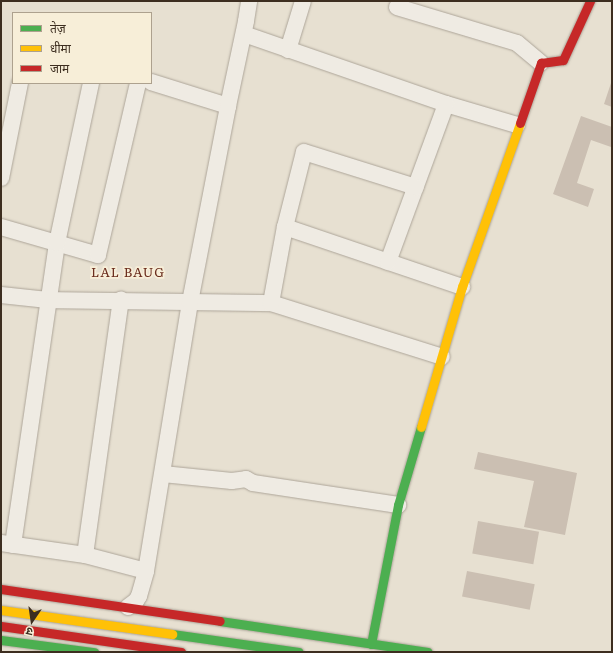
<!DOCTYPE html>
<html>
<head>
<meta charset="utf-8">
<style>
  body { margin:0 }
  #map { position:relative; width:613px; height:653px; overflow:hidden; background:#e7e0d1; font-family:Literata,"Noto Sans Devanagari",serif }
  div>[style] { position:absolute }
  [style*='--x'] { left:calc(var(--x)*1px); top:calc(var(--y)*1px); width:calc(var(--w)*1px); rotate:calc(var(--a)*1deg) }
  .building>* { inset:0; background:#cbbfb2; transform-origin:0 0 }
  .roads { filter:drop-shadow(0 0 1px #ada599) drop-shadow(0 0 1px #ada599) }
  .street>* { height:16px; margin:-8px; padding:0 8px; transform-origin:8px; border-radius:8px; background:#efebe3 }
  .fast>* { height:9px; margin:-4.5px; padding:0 4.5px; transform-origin:4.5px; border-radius:4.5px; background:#4caf50 }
  .slow>* { height:9px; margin:-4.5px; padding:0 4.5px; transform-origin:4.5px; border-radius:4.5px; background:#ffc107 }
  .jam>* { height:9px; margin:-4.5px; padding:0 4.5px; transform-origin:4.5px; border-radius:4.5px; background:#c62828 }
  span { translate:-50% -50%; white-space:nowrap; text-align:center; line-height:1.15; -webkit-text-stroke:3.5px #f7eed8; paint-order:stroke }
  .neighbourhood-label { font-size:13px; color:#6b2e1e; letter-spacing:1px }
  .frame { position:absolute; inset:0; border:2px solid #3d2e20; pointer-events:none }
  .legend { position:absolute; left:12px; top:12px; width:140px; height:72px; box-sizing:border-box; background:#f7eed8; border:1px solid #ada18e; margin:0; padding:5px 7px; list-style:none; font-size:12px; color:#3d2e20 }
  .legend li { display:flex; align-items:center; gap:8px; height:20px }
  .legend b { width:20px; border:1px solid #ada18e }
  .north { position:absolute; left:12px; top:601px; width:40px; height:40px; -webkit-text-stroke:3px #f7eed8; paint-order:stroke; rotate:193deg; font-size:11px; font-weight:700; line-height:16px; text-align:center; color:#3d2e20 }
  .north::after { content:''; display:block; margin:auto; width:14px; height:18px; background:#3d2e20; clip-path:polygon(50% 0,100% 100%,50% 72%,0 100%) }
</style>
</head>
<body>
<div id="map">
  <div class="building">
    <div style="clip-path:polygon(612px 80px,612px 107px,604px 104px)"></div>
    <div style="clip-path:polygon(581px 116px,612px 127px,611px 147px,591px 140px,577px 183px,594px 189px,588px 207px,553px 194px)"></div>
    <div style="clip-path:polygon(478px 452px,577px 473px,565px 535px,524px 527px,534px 481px,474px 469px)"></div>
    <div style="left:478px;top:521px;width:62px;height:33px;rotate:10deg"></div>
    <div style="left:467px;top:571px;width:69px;height:26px;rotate:11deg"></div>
  </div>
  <div class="roads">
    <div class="street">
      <div style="--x:397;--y:7;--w:125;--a:16.7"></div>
      <div style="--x:517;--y:43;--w:31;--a:40"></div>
      <div style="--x:244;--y:34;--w:214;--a:19.1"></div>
      <div style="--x:446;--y:104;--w:74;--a:16.5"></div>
      <div style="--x:288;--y:50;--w:51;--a:-73"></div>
      <div style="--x:151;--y:82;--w:81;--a:17.3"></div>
      <div style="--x:1;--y:178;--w:97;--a:-78.7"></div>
      <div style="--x:1;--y:227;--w:101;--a:16.1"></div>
      <div style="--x:98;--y:255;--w:177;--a:-76.9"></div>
      <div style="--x:285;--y:227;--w:187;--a:18.7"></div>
      <div style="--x:388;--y:262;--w:168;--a:-69.8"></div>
      <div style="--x:1;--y:295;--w:47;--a:6.1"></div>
      <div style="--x:48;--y:300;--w:223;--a:0.8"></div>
      <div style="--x:271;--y:303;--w:179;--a:17.5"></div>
      <div style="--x:271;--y:303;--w:77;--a:-79.6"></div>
      <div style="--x:285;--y:227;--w:77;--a:-75.8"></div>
      <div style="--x:304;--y:152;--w:117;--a:17.4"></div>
      <div style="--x:163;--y:474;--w:69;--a:5.8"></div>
      <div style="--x:232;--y:481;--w:14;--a:-8"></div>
      <div style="--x:246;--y:479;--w:8;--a:30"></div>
      <div style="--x:253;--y:483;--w:147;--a:8.6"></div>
      <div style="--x:1;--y:543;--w:85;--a:8.1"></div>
      <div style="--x:85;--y:555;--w:63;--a:14.7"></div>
      <div style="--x:13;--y:545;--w:305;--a:-81.7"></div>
      <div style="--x:57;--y:243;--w:164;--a:-78"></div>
      <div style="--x:85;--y:555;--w:258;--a:-82"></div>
      <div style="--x:128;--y:607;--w:10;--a:-37"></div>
      <div style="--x:136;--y:601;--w:6;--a:-59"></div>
      <div style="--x:139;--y:596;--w:26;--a:-74"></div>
      <div style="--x:146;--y:571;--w:273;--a:-80.7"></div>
      <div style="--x:190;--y:302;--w:200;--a:-79"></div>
      <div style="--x:228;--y:106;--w:87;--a:-78"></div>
      <div style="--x:246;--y:21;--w:20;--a:-81"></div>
    </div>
    <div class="fast">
      <div style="--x:220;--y:621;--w:210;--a:8.5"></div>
      <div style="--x:172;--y:634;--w:128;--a:8.1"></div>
      <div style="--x:1;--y:640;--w:94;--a:7.4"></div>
      <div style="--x:371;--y:644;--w:142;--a:-79"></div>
      <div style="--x:398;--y:505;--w:81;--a:-73.6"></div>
    </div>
    <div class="slow">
      <div style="--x:421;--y:427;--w:146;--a:-73.7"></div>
      <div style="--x:462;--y:287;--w:174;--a:-70.5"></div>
      <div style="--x:1;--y:610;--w:173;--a:8"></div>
    </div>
    <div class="jam">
      <div style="--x:520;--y:123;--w:64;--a:-70.7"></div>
      <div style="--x:541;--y:63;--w:22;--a:-8"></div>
      <div style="--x:563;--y:60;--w:65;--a:-65.4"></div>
      <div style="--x:1;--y:589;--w:221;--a:8.3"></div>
      <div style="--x:1;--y:626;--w:182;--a:8.2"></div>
    </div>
  </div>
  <div class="neighbourhood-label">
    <span style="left:128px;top:272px">LAL BAUG</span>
  </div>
  <div class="frame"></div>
  <ul class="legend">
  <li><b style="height:5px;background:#4caf50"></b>तेज़</li>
  <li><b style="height:5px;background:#ffc107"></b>धीमा</li>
  <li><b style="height:5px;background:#c62828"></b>जाम</li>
  </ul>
  <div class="north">उ</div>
</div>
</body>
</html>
